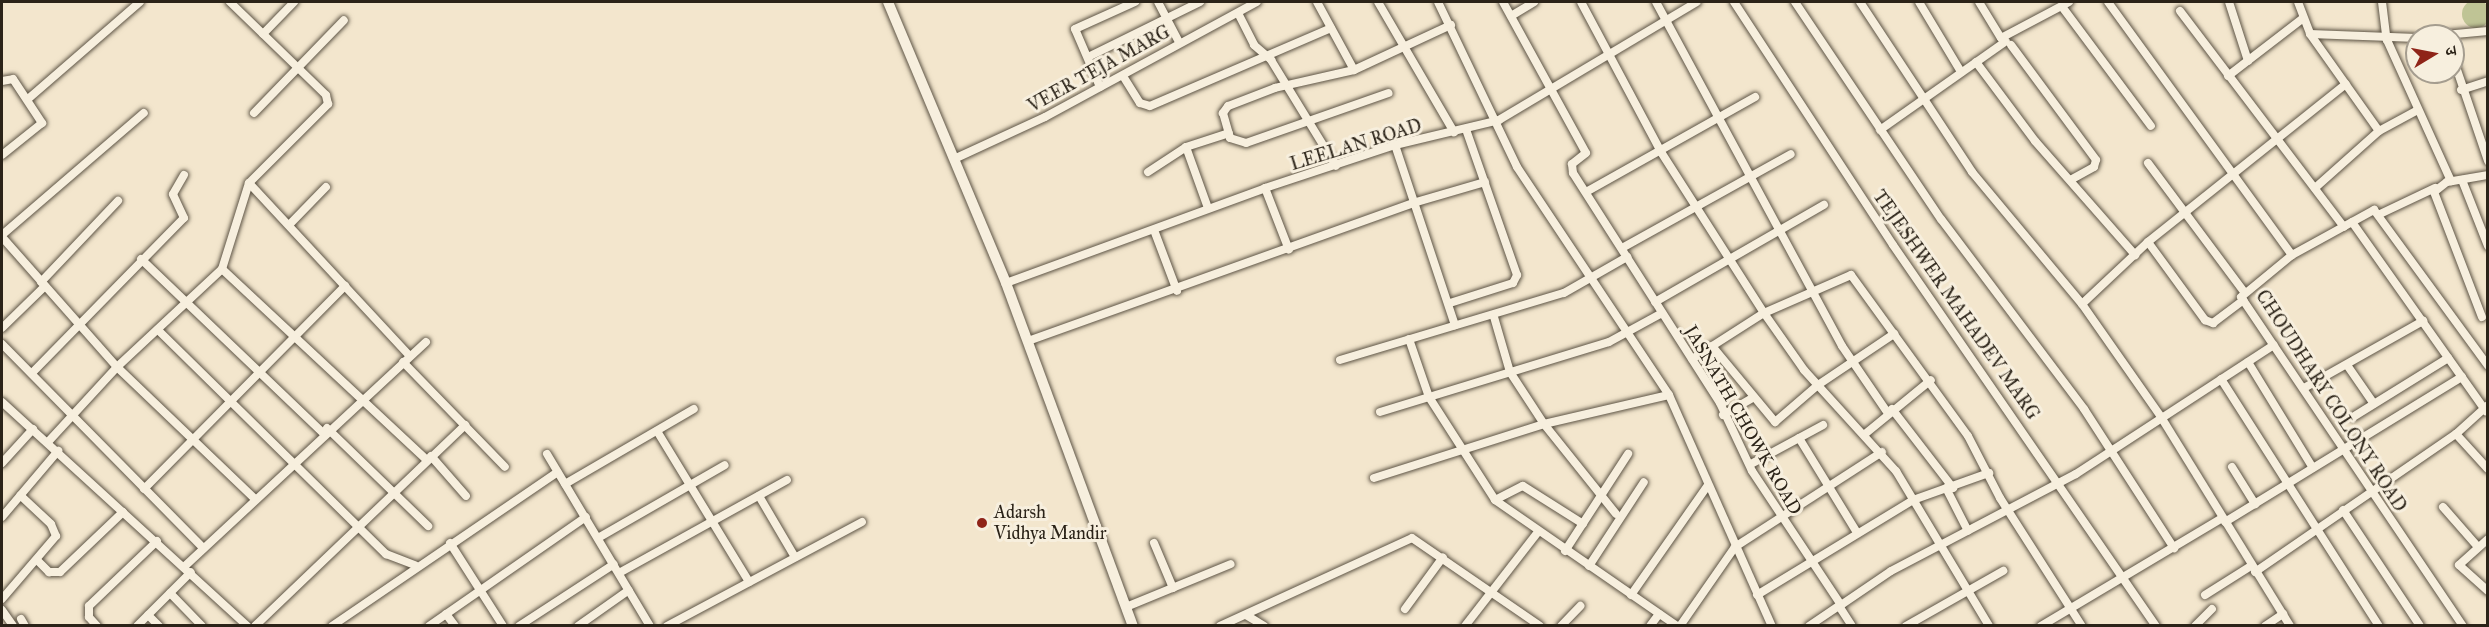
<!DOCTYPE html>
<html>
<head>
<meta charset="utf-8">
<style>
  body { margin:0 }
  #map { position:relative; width:2489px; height:627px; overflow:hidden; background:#f3e6cd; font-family:"IM FELL Great Primer","Noto Serif Devanagari",serif }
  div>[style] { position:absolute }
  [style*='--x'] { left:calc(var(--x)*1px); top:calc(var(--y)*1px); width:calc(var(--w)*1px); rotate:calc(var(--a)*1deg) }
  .green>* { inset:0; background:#bfc495 }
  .round { border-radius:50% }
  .roads { filter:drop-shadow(0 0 2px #5d5445) drop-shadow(0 0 2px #5d5445) }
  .minor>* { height:8px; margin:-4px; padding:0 4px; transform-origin:4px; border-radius:4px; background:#f7efde }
  .secondary>* { height:10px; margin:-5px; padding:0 5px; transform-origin:5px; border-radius:5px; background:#f7efde }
  .dots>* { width:16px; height:16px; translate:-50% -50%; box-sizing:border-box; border:3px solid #f7efde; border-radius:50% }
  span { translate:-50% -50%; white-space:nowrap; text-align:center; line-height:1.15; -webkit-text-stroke:6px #f7efde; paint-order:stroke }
  .street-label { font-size:18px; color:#2b2318 }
  .poi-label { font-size:18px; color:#2b2318 }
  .left { translate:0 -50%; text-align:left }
  .frame { position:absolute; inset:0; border:3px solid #2b2318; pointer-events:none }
  .north { position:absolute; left:2405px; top:24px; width:60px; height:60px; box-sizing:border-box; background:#f7efde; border:2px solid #a59d8f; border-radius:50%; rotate:80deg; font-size:16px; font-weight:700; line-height:24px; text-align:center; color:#2b2318 }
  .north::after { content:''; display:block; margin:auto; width:21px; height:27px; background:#8f2418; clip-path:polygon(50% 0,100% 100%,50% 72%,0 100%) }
</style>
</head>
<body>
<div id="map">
  <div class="green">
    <div class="round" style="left:2462px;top:0;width:28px;height:28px"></div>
  </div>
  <div class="roads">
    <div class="minor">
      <div style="--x:1158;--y:2;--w:45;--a:62.3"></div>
      <div style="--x:1317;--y:2;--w:77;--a:61.4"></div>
      <div style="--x:1354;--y:70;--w:107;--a:-24.9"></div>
      <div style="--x:1378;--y:2;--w:151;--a:59.7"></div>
      <div style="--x:1438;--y:2;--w:183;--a:64.4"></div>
      <div style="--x:1517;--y:167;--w:274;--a:56.3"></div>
      <div style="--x:1669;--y:395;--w:253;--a:66"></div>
      <div style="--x:1503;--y:2;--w:172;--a:61.2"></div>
      <div style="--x:1586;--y:153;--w:18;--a:142"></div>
      <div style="--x:1572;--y:164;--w:9;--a:84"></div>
      <div style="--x:1573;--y:173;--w:273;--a:57.4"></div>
      <div style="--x:1720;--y:403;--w:75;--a:64.8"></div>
      <div style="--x:1752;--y:471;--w:161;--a:56.4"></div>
      <div style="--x:1841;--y:605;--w:60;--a:-34.2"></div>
      <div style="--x:1891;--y:571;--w:209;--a:-27.7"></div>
      <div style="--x:2076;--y:474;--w:236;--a:-33.1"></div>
      <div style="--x:1581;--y:2;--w:170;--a:61.9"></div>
      <div style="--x:1661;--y:152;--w:191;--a:57.4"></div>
      <div style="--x:1764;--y:313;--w:70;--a:54.9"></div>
      <div style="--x:1804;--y:370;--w:137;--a:47.7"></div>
      <div style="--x:1896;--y:471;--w:181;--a:59"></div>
      <div style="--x:1656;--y:2;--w:391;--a:61.6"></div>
      <div style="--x:1842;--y:346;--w:80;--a:55.7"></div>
      <div style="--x:1734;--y:2;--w:290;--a:56.8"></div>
      <div style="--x:1893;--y:245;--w:463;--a:55.4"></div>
      <div style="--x:1795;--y:2;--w:262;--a:56.1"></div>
      <div style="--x:1941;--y:219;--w:238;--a:53"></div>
      <div style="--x:2084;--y:409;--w:166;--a:57.1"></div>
      <div style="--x:1860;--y:2;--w:204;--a:56.6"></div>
      <div style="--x:1972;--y:172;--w:172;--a:50.2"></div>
      <div style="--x:2082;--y:304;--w:138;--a:55"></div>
      <div style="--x:2161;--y:417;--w:246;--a:58.3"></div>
      <div style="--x:1919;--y:2;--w:82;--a:59"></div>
      <div style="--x:1979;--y:2;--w:42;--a:58.6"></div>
      <div style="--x:2001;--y:38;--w:77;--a:-27.9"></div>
      <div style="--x:2108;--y:2;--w:313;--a:54"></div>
      <div style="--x:2292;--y:255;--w:66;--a:140.5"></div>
      <div style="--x:2241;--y:297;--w:397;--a:56"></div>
      <div style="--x:2229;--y:2;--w:62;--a:72.1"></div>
      <div style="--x:2298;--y:2;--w:34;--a:69"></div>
      <div style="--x:2310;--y:34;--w:119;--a:54.6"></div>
      <div style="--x:2382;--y:2;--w:38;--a:83"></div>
      <div style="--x:2387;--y:40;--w:155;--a:65.6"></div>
      <div style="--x:2063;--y:8;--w:147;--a:53.3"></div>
      <div style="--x:2180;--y:11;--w:271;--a:52.8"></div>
      <div style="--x:1238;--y:13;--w:36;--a:63"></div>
      <div style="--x:1254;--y:45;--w:23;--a:41"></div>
      <div style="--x:1271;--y:60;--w:124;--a:58.5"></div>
      <div style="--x:1511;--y:16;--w:27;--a:-31"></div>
      <div style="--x:263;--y:34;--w:45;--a:-45.9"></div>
      <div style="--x:2310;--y:34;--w:107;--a:2.1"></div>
      <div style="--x:2434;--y:36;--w:54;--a:-5.3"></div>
      <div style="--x:2011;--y:45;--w:143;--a:53.5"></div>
      <div style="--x:2096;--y:160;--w:7;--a:106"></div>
      <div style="--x:2094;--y:167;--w:26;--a:151"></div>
      <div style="--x:1088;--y:57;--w:125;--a:-26.2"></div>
      <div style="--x:2453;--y:58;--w:109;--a:71.2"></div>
      <div style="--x:1976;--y:62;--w:99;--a:53.2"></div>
      <div style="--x:2035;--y:141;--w:152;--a:48.7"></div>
      <div style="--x:1354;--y:70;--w:81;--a:167.2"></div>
      <div style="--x:1275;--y:88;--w:50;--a:159"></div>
      <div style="--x:1228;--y:106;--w:9;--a:126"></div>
      <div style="--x:1223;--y:113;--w:26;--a:74"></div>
      <div style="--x:1230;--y:138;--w:17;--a:17"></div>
      <div style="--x:1246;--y:143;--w:151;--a:-19.3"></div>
      <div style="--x:1123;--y:76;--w:32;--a:58"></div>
      <div style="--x:1140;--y:103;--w:10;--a:17"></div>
      <div style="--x:1150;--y:106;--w:197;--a:-23.3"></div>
      <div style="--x:2228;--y:76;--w:93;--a:-37.6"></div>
      <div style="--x:2;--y:81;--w:11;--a:-10"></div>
      <div style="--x:13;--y:79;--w:53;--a:56.6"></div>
      <div style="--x:42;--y:123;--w:51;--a:141.3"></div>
      <div style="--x:1100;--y:87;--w:63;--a:-113.3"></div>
      <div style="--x:1075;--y:29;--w:66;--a:-24.2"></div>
      <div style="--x:2461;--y:90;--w:28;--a:-18"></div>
      <div style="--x:28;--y:99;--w:148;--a:-40.9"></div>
      <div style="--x:254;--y:113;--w:129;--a:-45.9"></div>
      <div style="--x:1880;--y:130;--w:154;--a:-35.2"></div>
      <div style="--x:1395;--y:145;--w:190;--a:71.6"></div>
      <div style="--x:1186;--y:147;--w:65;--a:70.2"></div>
      <div style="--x:954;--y:159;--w:100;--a:-24.8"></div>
      <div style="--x:1045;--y:117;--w:241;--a:-28.5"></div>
      <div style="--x:2148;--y:163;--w:162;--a:53.3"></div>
      <div style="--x:1148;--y:172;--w:45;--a:-33.3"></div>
      <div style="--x:1186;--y:147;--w:45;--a:-18"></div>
      <div style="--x:2462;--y:180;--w:71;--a:68.5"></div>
      <div style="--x:249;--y:183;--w:236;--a:47.1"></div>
      <div style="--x:1265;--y:188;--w:66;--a:68.8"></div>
      <div style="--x:2315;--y:188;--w:86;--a:-41.7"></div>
      <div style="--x:2379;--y:131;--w:42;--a:-28.4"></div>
      <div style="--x:1586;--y:192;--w:194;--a:-29.3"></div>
      <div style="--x:2380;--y:214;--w:61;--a:-25.3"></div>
      <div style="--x:2352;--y:222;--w:232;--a:54.7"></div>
      <div style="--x:289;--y:225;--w:53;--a:-45.8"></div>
      <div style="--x:1154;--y:230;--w:65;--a:69.3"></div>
      <div style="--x:2;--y:235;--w:187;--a:-40.7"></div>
      <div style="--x:2;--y:237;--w:174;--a:48.5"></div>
      <div style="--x:117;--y:367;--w:190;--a:43.7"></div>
      <div style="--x:2148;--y:242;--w:97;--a:53.8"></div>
      <div style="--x:2205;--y:320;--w:9;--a:21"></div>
      <div style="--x:2213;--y:323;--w:38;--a:-37"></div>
      <div style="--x:1622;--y:248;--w:193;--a:-29.1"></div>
      <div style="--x:2292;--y:255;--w:94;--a:-28.8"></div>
      <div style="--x:2374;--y:210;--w:193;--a:53.8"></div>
      <div style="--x:141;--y:259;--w:252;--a:43.7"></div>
      <div style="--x:222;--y:269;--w:280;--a:43"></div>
      <div style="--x:41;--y:282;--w:112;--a:-46.5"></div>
      <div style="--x:1006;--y:283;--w:276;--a:-20.1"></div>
      <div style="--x:1265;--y:188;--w:137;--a:-18.3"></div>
      <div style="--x:1395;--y:145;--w:107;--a:-13.5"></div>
      <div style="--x:1499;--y:120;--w:230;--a:-30.8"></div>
      <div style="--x:1655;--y:302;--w:195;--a:-29.9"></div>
      <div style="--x:1450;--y:303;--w:66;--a:-17.6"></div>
      <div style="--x:1513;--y:283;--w:9;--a:-63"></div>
      <div style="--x:1517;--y:275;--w:155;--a:-109.3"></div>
      <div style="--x:2082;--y:304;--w:91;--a:-43.2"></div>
      <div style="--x:2148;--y:242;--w:253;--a:-38.6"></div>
      <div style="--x:1494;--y:317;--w:57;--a:73.8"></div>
      <div style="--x:1510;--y:372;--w:62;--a:56.8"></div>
      <div style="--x:1544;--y:424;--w:115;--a:51.3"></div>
      <div style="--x:2482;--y:317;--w:134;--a:-111"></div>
      <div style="--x:2434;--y:192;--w:16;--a:-38"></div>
      <div style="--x:2447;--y:182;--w:42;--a:-9.7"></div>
      <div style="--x:2;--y:328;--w:60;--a:-44.3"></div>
      <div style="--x:158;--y:330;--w:320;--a:44.5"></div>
      <div style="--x:386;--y:554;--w:31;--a:21"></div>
      <div style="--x:1409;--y:339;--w:61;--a:71"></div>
      <div style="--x:1429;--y:397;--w:122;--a:57.3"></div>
      <div style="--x:1495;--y:500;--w:221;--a:34.7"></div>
      <div style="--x:1028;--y:341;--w:409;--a:-19.7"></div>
      <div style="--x:1413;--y:203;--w:75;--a:-16.3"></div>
      <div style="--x:2;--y:344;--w:285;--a:45.4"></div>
      <div style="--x:1712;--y:346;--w:99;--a:50.3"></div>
      <div style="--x:1775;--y:422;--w:57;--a:-40.7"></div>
      <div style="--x:1818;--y:385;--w:92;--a:-33.9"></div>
      <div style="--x:1692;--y:359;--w:85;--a:-32.6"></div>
      <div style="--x:1764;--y:313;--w:95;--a:-23.6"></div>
      <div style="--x:1851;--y:275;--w:199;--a:54"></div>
      <div style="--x:1968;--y:436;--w:70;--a:62.7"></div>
      <div style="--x:2000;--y:498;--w:152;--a:57.4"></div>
      <div style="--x:1340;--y:360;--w:234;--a:-16.7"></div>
      <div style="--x:1564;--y:293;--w:73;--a:-29.7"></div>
      <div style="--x:403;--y:362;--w:146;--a:45.8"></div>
      <div style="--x:2248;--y:362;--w:124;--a:58.5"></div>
      <div style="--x:2347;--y:365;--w:47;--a:55.3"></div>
      <div style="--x:32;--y:373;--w:217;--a:-45.6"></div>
      <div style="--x:184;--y:218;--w:26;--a:-115"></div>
      <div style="--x:173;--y:194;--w:22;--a:-60"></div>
      <div style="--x:2221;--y:379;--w:293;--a:57.4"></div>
      <div style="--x:2304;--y:388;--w:137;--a:-29.4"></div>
      <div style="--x:2;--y:402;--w:332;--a:42.4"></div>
      <div style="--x:1892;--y:409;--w:100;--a:52.3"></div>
      <div style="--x:1380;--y:412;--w:239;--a:-17"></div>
      <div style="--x:1609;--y:342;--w:60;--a:-28.7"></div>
      <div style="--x:1723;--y:415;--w:34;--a:-30"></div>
      <div style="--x:2353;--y:417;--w:112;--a:-31.8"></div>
      <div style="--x:327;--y:428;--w:141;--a:44.1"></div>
      <div style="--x:657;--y:431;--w:177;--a:58.6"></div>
      <div style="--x:1865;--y:434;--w:85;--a:-39.3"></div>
      <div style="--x:2456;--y:434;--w:47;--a:47.6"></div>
      <div style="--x:1799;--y:438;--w:109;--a:58.5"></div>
      <div style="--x:48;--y:442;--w:102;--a:-47.4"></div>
      <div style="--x:117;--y:367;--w:144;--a:-43"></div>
      <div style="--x:222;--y:269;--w:90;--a:-72.6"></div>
      <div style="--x:249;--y:183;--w:112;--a:-45"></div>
      <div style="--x:328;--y:104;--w:9;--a:-103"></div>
      <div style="--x:326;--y:95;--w:134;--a:-135.9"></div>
      <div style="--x:547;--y:454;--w:200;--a:59.1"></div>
      <div style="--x:431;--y:456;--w:53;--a:48.8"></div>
      <div style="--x:2;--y:463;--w:46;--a:-47.6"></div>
      <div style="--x:1751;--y:464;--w:82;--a:-28.4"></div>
      <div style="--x:2232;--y:467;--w:44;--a:58.1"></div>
      <div style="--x:1374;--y:478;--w:178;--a:-17.6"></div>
      <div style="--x:1544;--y:424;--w:128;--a:-13.1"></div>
      <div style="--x:565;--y:484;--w:149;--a:-30.2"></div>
      <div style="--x:1946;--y:488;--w:48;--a:62.9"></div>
      <div style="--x:144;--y:489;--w:286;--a:-45.3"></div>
      <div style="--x:759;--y:496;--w:71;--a:59.5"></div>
      <div style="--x:1495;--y:500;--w:31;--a:-27"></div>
      <div style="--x:1523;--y:486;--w:71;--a:32.3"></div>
      <div style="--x:2443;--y:507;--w:53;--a:48.8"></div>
      <div style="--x:2343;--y:510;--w:139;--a:56.4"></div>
      <div style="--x:2;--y:517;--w:87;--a:-49.7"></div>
      <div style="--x:2225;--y:522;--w:278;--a:-31.5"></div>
      <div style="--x:598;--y:538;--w:146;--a:-29.9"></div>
      <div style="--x:2488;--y:539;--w:39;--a:138"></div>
      <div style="--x:2459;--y:565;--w:39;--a:42"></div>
      <div style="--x:450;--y:543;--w:98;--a:57.4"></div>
      <div style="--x:1154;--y:543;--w:49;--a:67.1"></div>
      <div style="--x:1565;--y:551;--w:116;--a:-57"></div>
      <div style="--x:38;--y:561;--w:16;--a:45"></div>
      <div style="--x:49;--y:572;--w:11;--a:0"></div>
      <div style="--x:60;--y:572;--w:87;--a:-43.6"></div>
      <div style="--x:185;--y:566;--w:329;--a:-42.9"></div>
      <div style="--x:1589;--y:566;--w:100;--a:-56.8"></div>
      <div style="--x:2255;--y:572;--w:244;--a:-34.5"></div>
      <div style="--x:2456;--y:434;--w:43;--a:-42.2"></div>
      <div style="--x:619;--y:573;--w:192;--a:-29"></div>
      <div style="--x:170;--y:593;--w:46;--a:45.9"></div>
      <div style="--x:1631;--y:595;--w:134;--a:-55"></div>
      <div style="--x:1757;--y:595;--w:183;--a:-31.3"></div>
      <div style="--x:1913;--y:500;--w:81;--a:-19.6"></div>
      <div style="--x:2205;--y:595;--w:54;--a:-32.2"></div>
      <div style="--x:2;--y:599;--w:83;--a:-49.4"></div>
      <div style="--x:56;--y:536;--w:13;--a:-113"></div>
      <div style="--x:51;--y:524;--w:42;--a:-136.9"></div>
      <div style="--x:1126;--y:607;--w:113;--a:-22.3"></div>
      <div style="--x:1405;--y:609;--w:64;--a:-53.8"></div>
      <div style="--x:2;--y:610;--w:19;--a:55"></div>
      <div style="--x:446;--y:614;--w:15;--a:53"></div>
      <div style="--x:148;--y:615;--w:16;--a:45"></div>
      <div style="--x:1246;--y:615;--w:21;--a:31"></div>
      <div style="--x:21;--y:619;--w:8;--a:60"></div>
      <div style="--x:97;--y:626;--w:12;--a:-132"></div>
      <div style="--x:89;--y:617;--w:11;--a:-90"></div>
      <div style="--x:89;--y:606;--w:94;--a:-43.7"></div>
      <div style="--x:137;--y:626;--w:76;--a:-45"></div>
      <div style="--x:255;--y:626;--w:291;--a:-43.7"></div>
      <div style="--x:332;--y:626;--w:273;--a:-34.3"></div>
      <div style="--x:429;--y:626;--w:191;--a:-34.8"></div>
      <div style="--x:519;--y:626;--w:113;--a:-33.1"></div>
      <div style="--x:578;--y:626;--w:62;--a:-35.2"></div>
      <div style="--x:667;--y:626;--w:221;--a:-28.1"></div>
      <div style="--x:1220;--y:626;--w:211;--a:-24.6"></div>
      <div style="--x:1412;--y:538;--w:155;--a:34.5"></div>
      <div style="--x:1465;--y:626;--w:119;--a:-52.2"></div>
      <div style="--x:1561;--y:626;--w:28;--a:-46"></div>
      <div style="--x:1650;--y:626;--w:15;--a:-53"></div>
      <div style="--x:1680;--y:626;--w:96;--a:-55.2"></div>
      <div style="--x:1735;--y:547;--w:175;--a:-32.9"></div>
      <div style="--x:1809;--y:626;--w:36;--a:-34"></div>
      <div style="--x:1839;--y:606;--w:24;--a:57"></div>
      <div style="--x:1906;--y:626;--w:112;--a:-29.6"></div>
      <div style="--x:2041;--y:626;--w:211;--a:-30.8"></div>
      <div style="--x:2195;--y:626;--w:24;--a:-45"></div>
      <div style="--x:2265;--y:626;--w:22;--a:-34"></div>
    </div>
    <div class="secondary">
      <div style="--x:888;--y:2;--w:305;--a:67.2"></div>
      <div style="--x:1006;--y:283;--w:366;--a:69.7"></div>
    </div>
  </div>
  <div class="dots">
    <div style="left:982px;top:523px;background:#8f2418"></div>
  </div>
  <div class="street-label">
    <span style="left:1099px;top:69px;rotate:-29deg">VEER TEJA MARG</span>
    <span style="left:1356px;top:145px;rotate:-17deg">LEELAN ROAD</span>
    <span style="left:1956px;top:305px;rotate:55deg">TEJESHWER MAHADEV MARG</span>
    <span style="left:2331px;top:401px;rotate:57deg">CHOUDHARY COLONY ROAD</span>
    <span style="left:1743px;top:420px;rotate:60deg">JASNATH CHOWK ROAD</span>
  </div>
  <div class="poi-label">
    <span class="left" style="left:994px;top:523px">Adarsh<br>Vidhya Mandir</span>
  </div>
  <div class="frame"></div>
  <div class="north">उ</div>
</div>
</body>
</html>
